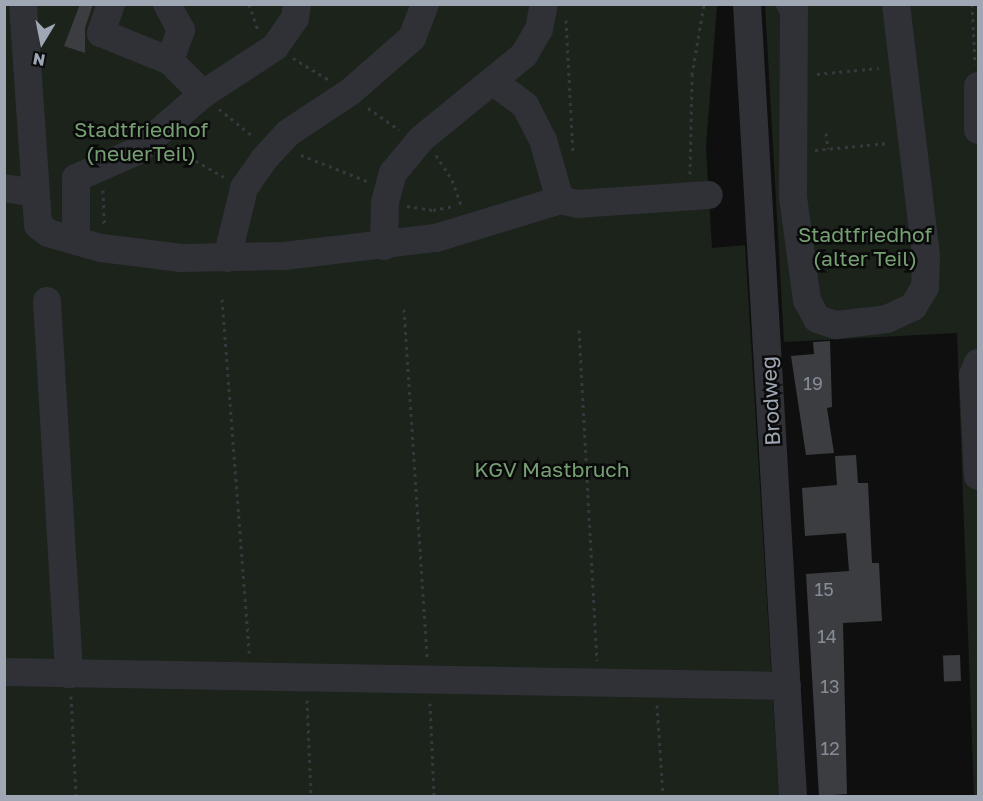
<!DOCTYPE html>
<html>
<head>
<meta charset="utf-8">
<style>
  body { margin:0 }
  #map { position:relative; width:983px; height:801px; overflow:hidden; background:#0f0f10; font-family:"Golos Text",sans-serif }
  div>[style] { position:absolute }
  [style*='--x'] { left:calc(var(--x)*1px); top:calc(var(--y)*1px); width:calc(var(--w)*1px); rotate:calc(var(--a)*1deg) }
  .green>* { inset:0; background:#1b231b }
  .building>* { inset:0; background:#3b3d41; transform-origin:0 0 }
  .path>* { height:3px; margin-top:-1.5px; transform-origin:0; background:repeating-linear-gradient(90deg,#35383d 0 3px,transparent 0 7.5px) }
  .minor>* { height:28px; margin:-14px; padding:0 14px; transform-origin:14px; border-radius:14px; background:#2f3136 }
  span { translate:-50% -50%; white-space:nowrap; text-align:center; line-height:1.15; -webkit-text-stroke:5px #0a0a0b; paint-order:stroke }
  .number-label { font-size:18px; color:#858c96 }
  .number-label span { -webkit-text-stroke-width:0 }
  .park-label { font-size:21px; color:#76a073 }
  .street-label { font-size:21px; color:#9ea7b3 }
  .frame { position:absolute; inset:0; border:6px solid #9ea7b3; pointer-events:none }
  .north { position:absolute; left:12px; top:12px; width:60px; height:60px; -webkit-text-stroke:4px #0a0a0b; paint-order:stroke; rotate:190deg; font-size:16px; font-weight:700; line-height:24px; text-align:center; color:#9ea7b3 }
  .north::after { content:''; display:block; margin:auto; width:21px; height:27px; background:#9ea7b3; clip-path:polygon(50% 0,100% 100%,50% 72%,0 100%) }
</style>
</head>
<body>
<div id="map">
  <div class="green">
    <div style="clip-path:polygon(5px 5px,717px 5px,706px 147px,712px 248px,745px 245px,779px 796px,5px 796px)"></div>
    <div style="clip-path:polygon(765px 5px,978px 5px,978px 796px,974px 796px,957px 333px,784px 342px)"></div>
  </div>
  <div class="building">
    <div style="clip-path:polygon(80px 4px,93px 4px,85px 28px,85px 53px,64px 46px)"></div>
    <div style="clip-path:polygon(830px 341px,832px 407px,827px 408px,834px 453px,806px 455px,791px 356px,814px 354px,813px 342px)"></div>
    <div style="clip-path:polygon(856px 455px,858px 483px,868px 483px,872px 563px,879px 563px,882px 621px,843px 623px,847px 794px,819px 796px,806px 574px,849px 571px,846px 533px,805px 536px,802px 488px,837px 485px,835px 456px)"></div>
    <div style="left:960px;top:655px;width:26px;height:17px;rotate:88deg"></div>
  </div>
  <div class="path">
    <div style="--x:249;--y:4;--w:28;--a:71"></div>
    <div style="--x:972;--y:4;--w:60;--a:87.1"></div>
    <div style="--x:566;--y:20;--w:134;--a:87"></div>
    <div style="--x:293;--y:58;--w:42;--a:31.4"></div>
    <div style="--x:817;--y:74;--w:62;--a:-5.5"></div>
    <div style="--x:368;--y:108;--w:38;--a:35"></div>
    <div style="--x:219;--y:109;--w:45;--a:38.7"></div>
    <div style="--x:826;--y:133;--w:16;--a:83"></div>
    <div style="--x:179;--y:144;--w:16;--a:52"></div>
    <div style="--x:189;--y:157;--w:40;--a:29.7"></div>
    <div style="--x:815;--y:150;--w:74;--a:-5.4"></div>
    <div style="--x:301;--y:155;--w:71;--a:21.5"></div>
    <div style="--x:436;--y:155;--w:30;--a:57"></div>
    <div style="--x:452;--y:180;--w:30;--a:70"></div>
    <div style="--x:690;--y:174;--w:99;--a:-88.8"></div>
    <div style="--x:692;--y:75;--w:72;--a:-80.4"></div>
    <div style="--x:103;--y:190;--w:35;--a:88"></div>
    <div style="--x:407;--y:206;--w:26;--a:9"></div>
    <div style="--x:433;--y:210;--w:21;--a:-11"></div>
    <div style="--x:222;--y:299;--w:355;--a:85.6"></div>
    <div style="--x:404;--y:309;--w:350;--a:86.2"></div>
    <div style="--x:579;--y:330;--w:331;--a:86.9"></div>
    <div style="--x:71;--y:696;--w:100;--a:87.1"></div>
    <div style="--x:307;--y:700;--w:96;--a:87.6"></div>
    <div style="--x:430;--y:703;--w:93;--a:87.5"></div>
    <div style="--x:657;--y:705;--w:91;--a:86.2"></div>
  </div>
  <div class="minor">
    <div style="--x:23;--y:4;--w:222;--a:86.1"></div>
    <div style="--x:38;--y:225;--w:13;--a:39"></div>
    <div style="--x:48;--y:233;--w:55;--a:15.8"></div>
    <div style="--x:101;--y:248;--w:81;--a:7.1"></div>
    <div style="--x:181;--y:258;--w:103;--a:-1.1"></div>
    <div style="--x:284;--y:256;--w:153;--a:-6.8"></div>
    <div style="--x:436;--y:238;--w:130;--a:-17"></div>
    <div style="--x:560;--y:200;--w:17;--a:13"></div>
    <div style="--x:577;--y:204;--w:132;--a:-3.9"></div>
    <div style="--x:111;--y:4;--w:31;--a:109"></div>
    <div style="--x:101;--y:33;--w:74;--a:22.1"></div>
    <div style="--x:170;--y:61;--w:47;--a:45"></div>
    <div style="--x:167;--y:4;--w:30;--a:62"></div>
    <div style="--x:181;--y:30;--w:33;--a:110"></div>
    <div style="--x:747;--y:4;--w:793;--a:86.68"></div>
    <div style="--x:790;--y:4;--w:4;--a:14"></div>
    <div style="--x:794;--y:5;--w:192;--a:90.3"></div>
    <div style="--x:793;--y:197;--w:104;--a:82.3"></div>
    <div style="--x:807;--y:300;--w:21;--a:62"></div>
    <div style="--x:817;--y:319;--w:20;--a:18"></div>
    <div style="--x:836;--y:325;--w:51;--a:-6.7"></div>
    <div style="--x:887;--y:319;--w:29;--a:-25"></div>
    <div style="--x:913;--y:307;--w:23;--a:-59"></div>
    <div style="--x:925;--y:287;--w:31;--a:-88"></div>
    <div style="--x:926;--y:256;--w:254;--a:-96.8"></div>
    <div style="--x:494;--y:82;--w:39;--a:37"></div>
    <div style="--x:525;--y:105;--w:39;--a:63"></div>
    <div style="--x:543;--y:140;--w:62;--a:74.2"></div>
    <div style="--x:978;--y:86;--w:44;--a:90"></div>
    <div style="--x:4;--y:188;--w:30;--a:9"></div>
    <div style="--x:76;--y:241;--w:63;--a:-90"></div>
    <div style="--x:76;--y:178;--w:67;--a:-23.9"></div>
    <div style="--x:137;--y:151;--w:87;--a:-40.8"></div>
    <div style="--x:203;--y:94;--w:86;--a:-33.1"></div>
    <div style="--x:275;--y:47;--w:35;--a:-55"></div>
    <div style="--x:295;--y:18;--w:14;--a:-82"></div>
    <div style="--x:384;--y:246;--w:44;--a:-88.7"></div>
    <div style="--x:385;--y:202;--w:30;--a:-75"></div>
    <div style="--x:393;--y:173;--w:44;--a:-50.5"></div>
    <div style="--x:421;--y:139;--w:133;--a:-39.2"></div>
    <div style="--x:524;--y:55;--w:30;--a:-60"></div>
    <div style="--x:539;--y:29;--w:25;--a:-79"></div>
    <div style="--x:227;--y:258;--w:72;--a:-76.3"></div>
    <div style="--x:244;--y:188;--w:35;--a:-55"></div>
    <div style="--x:264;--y:159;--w:35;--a:-47"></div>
    <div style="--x:288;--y:133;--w:74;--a:-33.5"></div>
    <div style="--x:350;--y:92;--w:82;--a:-41.1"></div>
    <div style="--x:412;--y:38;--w:36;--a:-69"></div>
    <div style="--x:47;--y:301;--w:374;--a:86.6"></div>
    <div style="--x:978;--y:363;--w:13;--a:113"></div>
    <div style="--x:973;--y:375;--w:101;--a:87.2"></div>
    <div style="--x:4;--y:672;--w:783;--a:1.02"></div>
  </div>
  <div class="number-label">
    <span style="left:813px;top:383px">19</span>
    <span style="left:824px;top:589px">15</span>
    <span style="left:827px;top:636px">14</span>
    <span style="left:830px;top:686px">13</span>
    <span style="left:830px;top:748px">12</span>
  </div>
  <div class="park-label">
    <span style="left:141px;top:141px">Stadtfriedhof<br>(neuerTeil)</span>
    <span style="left:865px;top:246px">Stadtfriedhof<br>(alter Teil)</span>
    <span style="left:552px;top:469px">KGV Mastbruch</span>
  </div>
  <div class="street-label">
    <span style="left:770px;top:401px;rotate:-93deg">Brodweg</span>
  </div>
  <div class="frame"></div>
  <div class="north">N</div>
</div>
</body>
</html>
